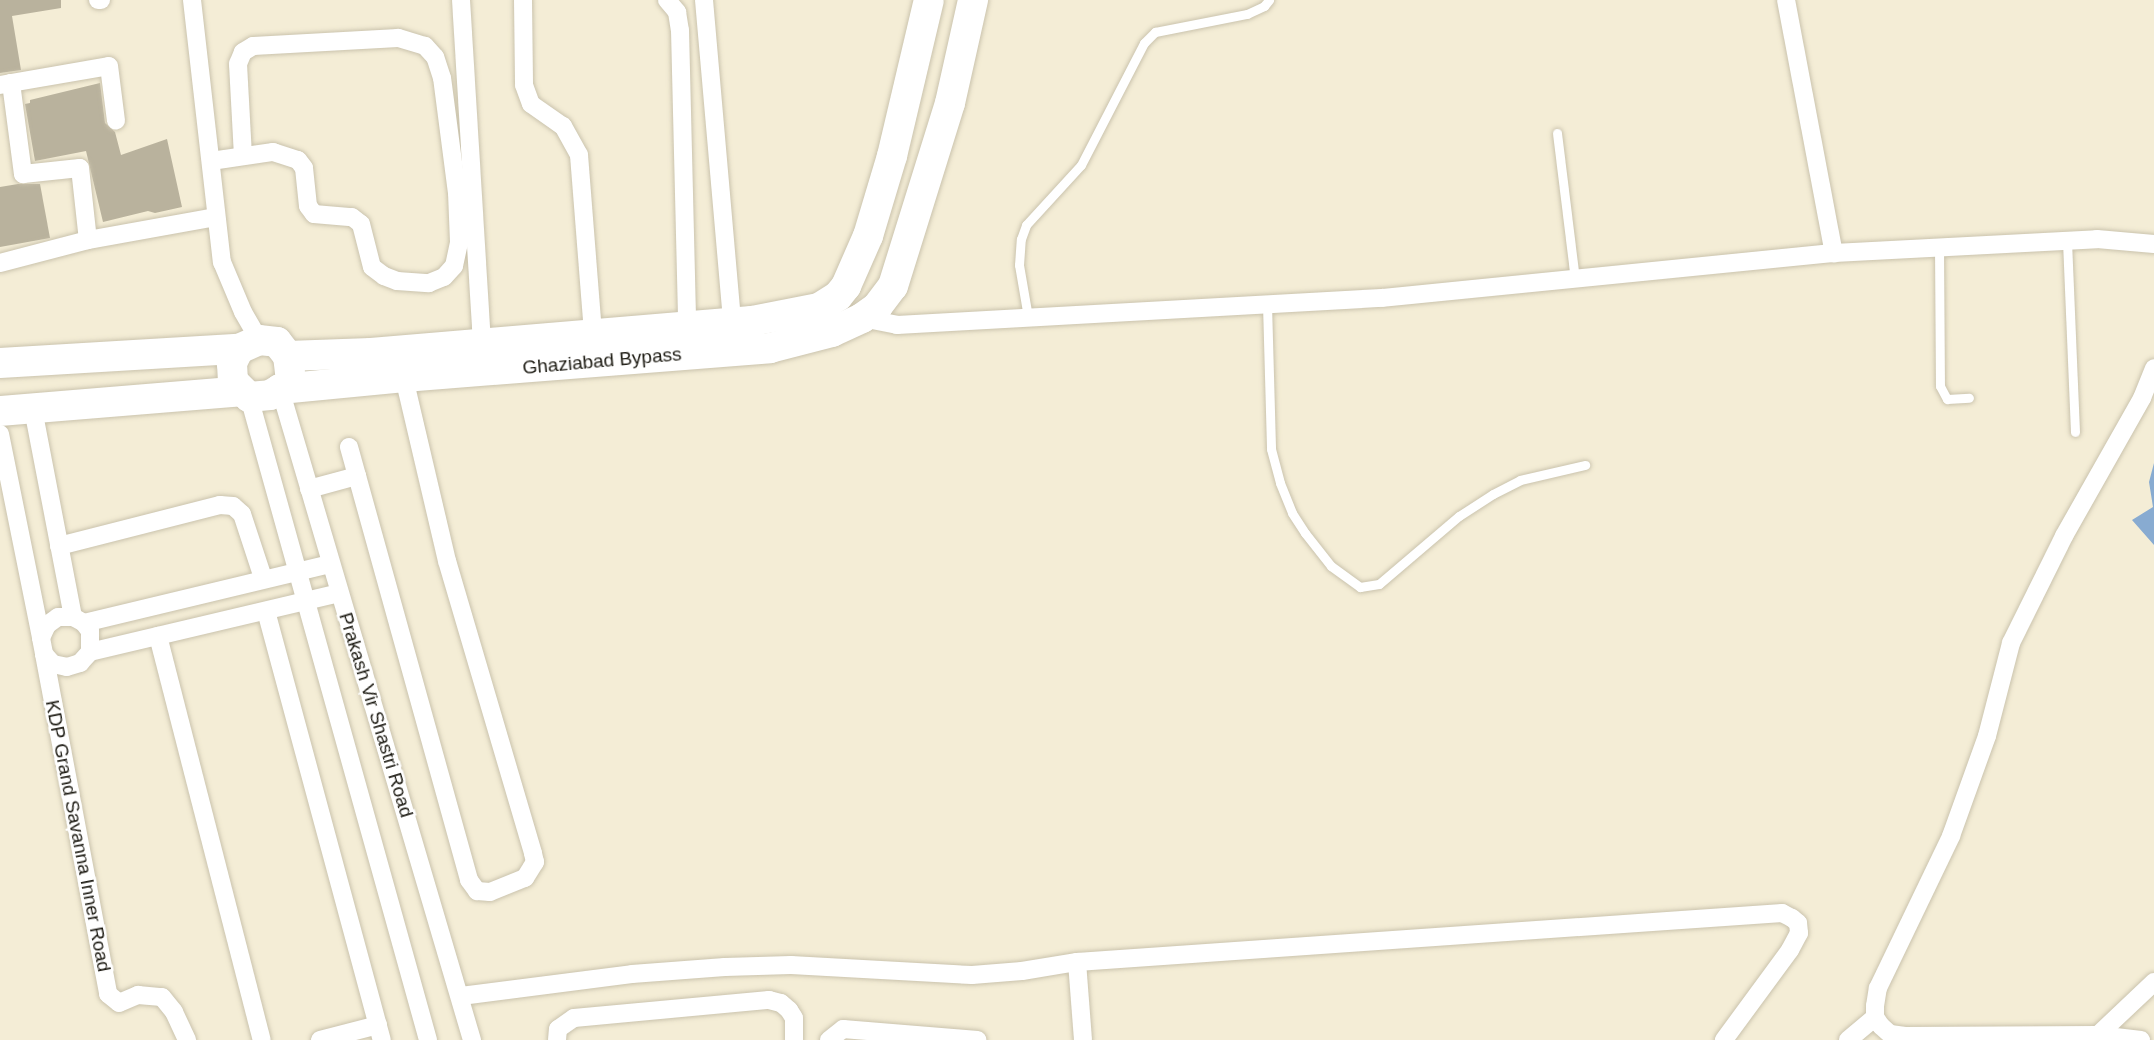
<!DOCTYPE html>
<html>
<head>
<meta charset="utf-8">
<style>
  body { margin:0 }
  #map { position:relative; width:2154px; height:1040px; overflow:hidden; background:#f4edd6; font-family:Arial,sans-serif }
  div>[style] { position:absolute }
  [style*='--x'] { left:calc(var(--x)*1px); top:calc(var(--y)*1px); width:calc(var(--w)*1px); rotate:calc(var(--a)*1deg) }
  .water>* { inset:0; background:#88abd1 }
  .building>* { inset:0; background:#b9b29d }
  .roads { filter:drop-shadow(0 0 2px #cac3ad) drop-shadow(0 0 2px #cac3ad) }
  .service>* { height:9px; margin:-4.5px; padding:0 4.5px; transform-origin:4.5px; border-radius:4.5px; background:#fff }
  .minor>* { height:18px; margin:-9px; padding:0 9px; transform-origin:9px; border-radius:9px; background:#fff }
  .trunk>* { height:30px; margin:-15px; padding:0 15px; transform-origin:15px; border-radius:15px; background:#fff }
  span { translate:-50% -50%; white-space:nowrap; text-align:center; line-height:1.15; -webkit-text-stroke:5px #fff; paint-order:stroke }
  .street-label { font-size:19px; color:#1d1b13 }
</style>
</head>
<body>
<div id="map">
  <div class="water">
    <div style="clip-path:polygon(2154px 463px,2154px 545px,2132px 520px,2153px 507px,2149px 482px)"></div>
  </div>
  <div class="building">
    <div style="clip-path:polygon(0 0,61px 0,61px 8px,12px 16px,21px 70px,0 73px)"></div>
    <div style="clip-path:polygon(100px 83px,105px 123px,115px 132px,121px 155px,167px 139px,182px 207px,155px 213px,148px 211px,103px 222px,86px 151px,35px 161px,25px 104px,30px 103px,30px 100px)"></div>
    <div style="clip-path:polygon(18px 184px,40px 184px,50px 238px,0 247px,0 187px)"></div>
  </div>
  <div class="roads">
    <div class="service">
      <div style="--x:1557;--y:133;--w:147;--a:83"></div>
      <div style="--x:2067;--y:241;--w:191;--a:87.6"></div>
      <div style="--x:1939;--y:247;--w:139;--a:89.6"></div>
      <div style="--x:1940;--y:386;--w:15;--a:62"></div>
      <div style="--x:1947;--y:399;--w:22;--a:-3"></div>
      <div style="--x:1267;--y:304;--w:145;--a:88.4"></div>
      <div style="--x:1271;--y:449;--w:35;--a:75"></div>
      <div style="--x:1280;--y:483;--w:32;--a:68"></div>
      <div style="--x:1292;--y:513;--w:24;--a:57"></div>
      <div style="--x:1305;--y:533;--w:42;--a:51.8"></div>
      <div style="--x:1331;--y:566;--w:36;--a:36"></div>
      <div style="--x:1360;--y:587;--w:19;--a:-9"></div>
      <div style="--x:1379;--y:584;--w:105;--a:-40.4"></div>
      <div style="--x:1459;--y:516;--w:40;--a:-32.9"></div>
      <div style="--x:1493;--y:494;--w:30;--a:-27"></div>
      <div style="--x:1520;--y:480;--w:67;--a:-13"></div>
      <div style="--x:1028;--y:317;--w:53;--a:-99.8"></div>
      <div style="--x:1019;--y:265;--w:26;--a:-86"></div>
      <div style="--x:1021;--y:239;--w:15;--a:-70"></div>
      <div style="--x:1026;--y:225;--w:81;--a:-47.5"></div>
      <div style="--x:1081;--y:165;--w:137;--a:-62.7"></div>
      <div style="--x:1144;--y:43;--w:16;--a:-45"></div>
      <div style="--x:1155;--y:32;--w:94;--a:-11.1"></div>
      <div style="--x:1247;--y:14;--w:19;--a:-25"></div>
      <div style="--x:1264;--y:6;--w:8;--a:-50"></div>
    </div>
    <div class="minor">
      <div style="--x:98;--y:0;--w:3;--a:0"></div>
      <div style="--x:192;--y:0;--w:264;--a:83.5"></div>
      <div style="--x:222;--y:262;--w:54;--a:67.2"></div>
      <div style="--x:243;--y:312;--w:32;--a:60"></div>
      <div style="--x:461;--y:0;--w:343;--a:86.5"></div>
      <div style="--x:523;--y:0;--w:85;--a:89.3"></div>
      <div style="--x:524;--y:85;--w:20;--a:70"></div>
      <div style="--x:531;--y:104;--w:39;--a:35"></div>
      <div style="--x:563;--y:126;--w:33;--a:61"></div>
      <div style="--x:579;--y:155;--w:180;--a:85.5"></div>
      <div style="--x:667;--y:0;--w:16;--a:50"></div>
      <div style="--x:677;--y:12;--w:18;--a:81"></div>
      <div style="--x:680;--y:30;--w:296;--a:88.6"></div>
      <div style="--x:704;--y:0;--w:323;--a:85"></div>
      <div style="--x:1786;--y:0;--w:258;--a:79.3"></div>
      <div style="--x:11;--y:83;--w:99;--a:-9.8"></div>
      <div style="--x:109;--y:66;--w:55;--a:82.7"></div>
      <div style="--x:0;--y:85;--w:11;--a:-10"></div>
      <div style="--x:11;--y:83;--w:92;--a:82.5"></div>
      <div style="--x:23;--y:174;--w:57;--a:-6"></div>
      <div style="--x:80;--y:168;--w:72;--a:83.7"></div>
      <div style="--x:211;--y:161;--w:63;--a:-8.3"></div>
      <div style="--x:273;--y:152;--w:26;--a:18"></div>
      <div style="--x:298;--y:160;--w:10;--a:53"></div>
      <div style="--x:304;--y:168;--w:38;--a:84"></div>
      <div style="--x:308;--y:206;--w:10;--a:53"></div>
      <div style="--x:314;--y:214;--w:38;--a:5"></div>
      <div style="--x:352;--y:217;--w:11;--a:38"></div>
      <div style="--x:361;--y:224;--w:44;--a:75.7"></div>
      <div style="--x:372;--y:267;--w:15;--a:37"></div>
      <div style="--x:384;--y:276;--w:14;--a:21"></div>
      <div style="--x:397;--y:281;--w:32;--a:4"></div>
      <div style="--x:429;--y:283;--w:16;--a:-22"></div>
      <div style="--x:444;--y:277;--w:15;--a:-48"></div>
      <div style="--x:454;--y:266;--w:25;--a:-78"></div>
      <div style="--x:459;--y:242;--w:49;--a:-92.3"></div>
      <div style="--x:457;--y:193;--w:116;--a:-97.4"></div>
      <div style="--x:442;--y:78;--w:22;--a:-108"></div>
      <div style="--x:435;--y:57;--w:15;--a:-132"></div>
      <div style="--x:425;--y:46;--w:28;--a:-163"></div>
      <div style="--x:398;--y:38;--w:145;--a:176.8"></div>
      <div style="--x:253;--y:46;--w:12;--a:149"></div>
      <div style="--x:243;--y:52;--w:13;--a:113"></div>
      <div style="--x:238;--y:64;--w:91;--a:86.9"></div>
      <div style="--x:0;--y:263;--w:91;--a:-14.6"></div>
      <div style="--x:88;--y:240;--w:130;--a:-10.2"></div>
      <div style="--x:862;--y:318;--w:36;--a:11"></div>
      <div style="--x:897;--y:325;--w:486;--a:-3.2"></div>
      <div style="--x:1382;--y:298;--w:454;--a:-5.7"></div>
      <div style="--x:1834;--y:253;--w:263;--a:-3"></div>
      <div style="--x:2097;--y:239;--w:57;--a:5"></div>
      <div style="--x:280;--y:389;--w:679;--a:73.57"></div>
      <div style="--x:249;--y:397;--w:667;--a:74.44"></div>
      <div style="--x:33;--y:409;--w:212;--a:79.1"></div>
      <div style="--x:0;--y:434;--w:208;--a:78.6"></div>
      <div style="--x:349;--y:447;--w:449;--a:74.5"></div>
      <div style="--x:469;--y:880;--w:14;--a:54"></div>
      <div style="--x:477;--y:891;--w:13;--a:4"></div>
      <div style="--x:490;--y:892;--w:38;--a:-22"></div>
      <div style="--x:525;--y:878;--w:19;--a:-58"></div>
      <div style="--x:535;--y:862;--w:9;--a:-103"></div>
      <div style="--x:533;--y:853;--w:304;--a:-106.4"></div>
      <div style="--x:447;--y:561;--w:189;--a:-103.2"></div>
      <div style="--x:309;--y:489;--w:50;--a:-15.2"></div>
      <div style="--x:59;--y:546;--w:166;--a:-14.3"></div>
      <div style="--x:220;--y:505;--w:13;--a:4"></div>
      <div style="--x:233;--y:506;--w:12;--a:42"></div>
      <div style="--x:242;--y:514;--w:67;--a:71.8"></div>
      <div style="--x:266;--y:611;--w:444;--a:74.9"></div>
      <div style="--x:84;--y:623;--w:253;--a:-13.5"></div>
      <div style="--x:158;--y:636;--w:417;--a:75.6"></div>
      <div style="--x:90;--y:652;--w:21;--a:-90"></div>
      <div style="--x:90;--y:631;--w:10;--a:-127"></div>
      <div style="--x:84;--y:623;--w:13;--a:-151"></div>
      <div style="--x:73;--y:617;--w:15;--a:180"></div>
      <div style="--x:58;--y:617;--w:14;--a:144"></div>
      <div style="--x:47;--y:625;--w:14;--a:115"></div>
      <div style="--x:41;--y:638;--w:16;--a:79"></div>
      <div style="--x:44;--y:654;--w:13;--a:48"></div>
      <div style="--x:53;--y:664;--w:14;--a:12"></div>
      <div style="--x:67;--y:667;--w:14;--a:-17"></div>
      <div style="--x:80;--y:663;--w:15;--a:-48"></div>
      <div style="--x:90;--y:652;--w:256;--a:-13.3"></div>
      <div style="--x:44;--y:654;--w:346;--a:79.3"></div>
      <div style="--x:108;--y:994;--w:14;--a:39"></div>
      <div style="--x:119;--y:1003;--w:21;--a:-23"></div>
      <div style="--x:138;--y:995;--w:24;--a:5"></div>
      <div style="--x:162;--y:997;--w:19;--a:51"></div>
      <div style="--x:174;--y:1012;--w:31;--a:65"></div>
      <div style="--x:1077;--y:962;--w:78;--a:85.6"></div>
      <div style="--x:461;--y:996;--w:172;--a:-7.3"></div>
      <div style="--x:632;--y:974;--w:93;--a:-4.3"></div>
      <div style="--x:725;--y:967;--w:66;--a:-1.7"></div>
      <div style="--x:791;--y:965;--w:181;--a:3.2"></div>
      <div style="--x:972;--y:975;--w:50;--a:-4.6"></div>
      <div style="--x:1022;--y:971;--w:56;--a:-9.3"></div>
      <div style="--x:1077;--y:962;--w:707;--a:-3.98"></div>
      <div style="--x:1782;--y:913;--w:11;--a:27"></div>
      <div style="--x:1792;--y:918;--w:8;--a:40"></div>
      <div style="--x:1798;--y:923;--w:10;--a:84"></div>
      <div style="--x:1799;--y:933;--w:19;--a:118"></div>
      <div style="--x:1790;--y:950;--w:112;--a:126.3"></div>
      <div style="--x:320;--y:1040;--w:60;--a:-14.5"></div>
      <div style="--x:557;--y:1040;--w:11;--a:-85"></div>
      <div style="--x:558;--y:1029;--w:19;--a:-35"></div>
      <div style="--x:574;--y:1018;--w:196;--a:-5.3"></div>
      <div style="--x:769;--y:1000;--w:12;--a:14"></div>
      <div style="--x:781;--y:1003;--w:11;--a:41"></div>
      <div style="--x:789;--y:1010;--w:9;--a:58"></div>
      <div style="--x:794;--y:1018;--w:22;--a:90"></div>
      <div style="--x:829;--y:1040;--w:18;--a:-38"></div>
      <div style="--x:843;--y:1029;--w:135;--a:4.7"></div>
      <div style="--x:1848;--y:1040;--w:35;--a:-40"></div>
      <div style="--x:2099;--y:1040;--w:5;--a:-101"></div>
      <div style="--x:2098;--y:1035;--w:77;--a:-43.4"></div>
      <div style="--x:2141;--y:1040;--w:43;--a:-173.4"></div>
      <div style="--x:2098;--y:1035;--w:193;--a:179.7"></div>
      <div style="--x:1905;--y:1036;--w:15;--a:-172"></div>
      <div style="--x:1890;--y:1034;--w:12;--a:-138"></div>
      <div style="--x:1881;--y:1026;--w:11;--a:-124"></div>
      <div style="--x:1875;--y:1017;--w:11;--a:-90"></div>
      <div style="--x:1875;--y:1006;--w:18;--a:-81"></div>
      <div style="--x:1878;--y:988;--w:169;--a:-64.3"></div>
      <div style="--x:1951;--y:836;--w:106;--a:-70.2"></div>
      <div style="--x:1987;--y:736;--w:96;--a:-75.5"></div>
      <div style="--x:2011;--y:643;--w:119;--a:-63.6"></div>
      <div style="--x:2064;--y:536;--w:159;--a:-60.5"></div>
      <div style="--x:2142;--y:398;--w:32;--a:-68"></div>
    </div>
    <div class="trunk">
      <div style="--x:239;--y:349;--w:16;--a:117"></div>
      <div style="--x:232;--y:363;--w:18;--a:87"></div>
      <div style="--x:233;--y:381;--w:23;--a:45"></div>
      <div style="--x:249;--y:397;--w:21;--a:-5"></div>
      <div style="--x:270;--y:395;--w:12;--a:-31"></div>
      <div style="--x:280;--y:389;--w:125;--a:-5.5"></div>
      <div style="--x:404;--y:377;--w:367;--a:-4.5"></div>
      <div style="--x:770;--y:348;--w:64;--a:-14.5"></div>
      <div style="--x:832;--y:332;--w:33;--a:-25"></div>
      <div style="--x:862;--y:318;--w:19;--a:-36"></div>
      <div style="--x:877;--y:307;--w:26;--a:-53"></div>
      <div style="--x:893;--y:286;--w:192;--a:-72.7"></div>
      <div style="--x:950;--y:103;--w:106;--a:-77.4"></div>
      <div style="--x:288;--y:356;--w:83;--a:-2.1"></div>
      <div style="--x:371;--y:353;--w:382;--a:-4.8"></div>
      <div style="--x:752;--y:321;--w:68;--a:-11"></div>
      <div style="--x:819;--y:308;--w:22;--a:-32"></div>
      <div style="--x:838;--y:296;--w:13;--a:-51"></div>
      <div style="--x:846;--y:286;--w:55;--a:-66.3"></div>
      <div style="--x:868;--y:236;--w:84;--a:-73.3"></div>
      <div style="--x:892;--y:156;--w:160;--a:-76.7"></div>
      <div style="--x:0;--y:363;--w:239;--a:-3.4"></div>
      <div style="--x:239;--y:349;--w:22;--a:-24"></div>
      <div style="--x:259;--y:340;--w:18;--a:6"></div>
      <div style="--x:277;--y:342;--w:18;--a:52"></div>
      <div style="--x:288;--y:356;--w:16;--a:83"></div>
      <div style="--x:0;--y:411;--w:242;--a:-4.7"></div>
    </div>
  </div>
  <div class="street-label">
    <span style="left:602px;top:361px;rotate:-5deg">Ghaziabad Bypass</span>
    <span style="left:376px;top:715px;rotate:73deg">Prakash Vir Shastri Road</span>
    <span style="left:78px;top:836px;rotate:79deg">KDP Grand Savanna Inner Road</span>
  </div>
</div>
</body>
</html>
